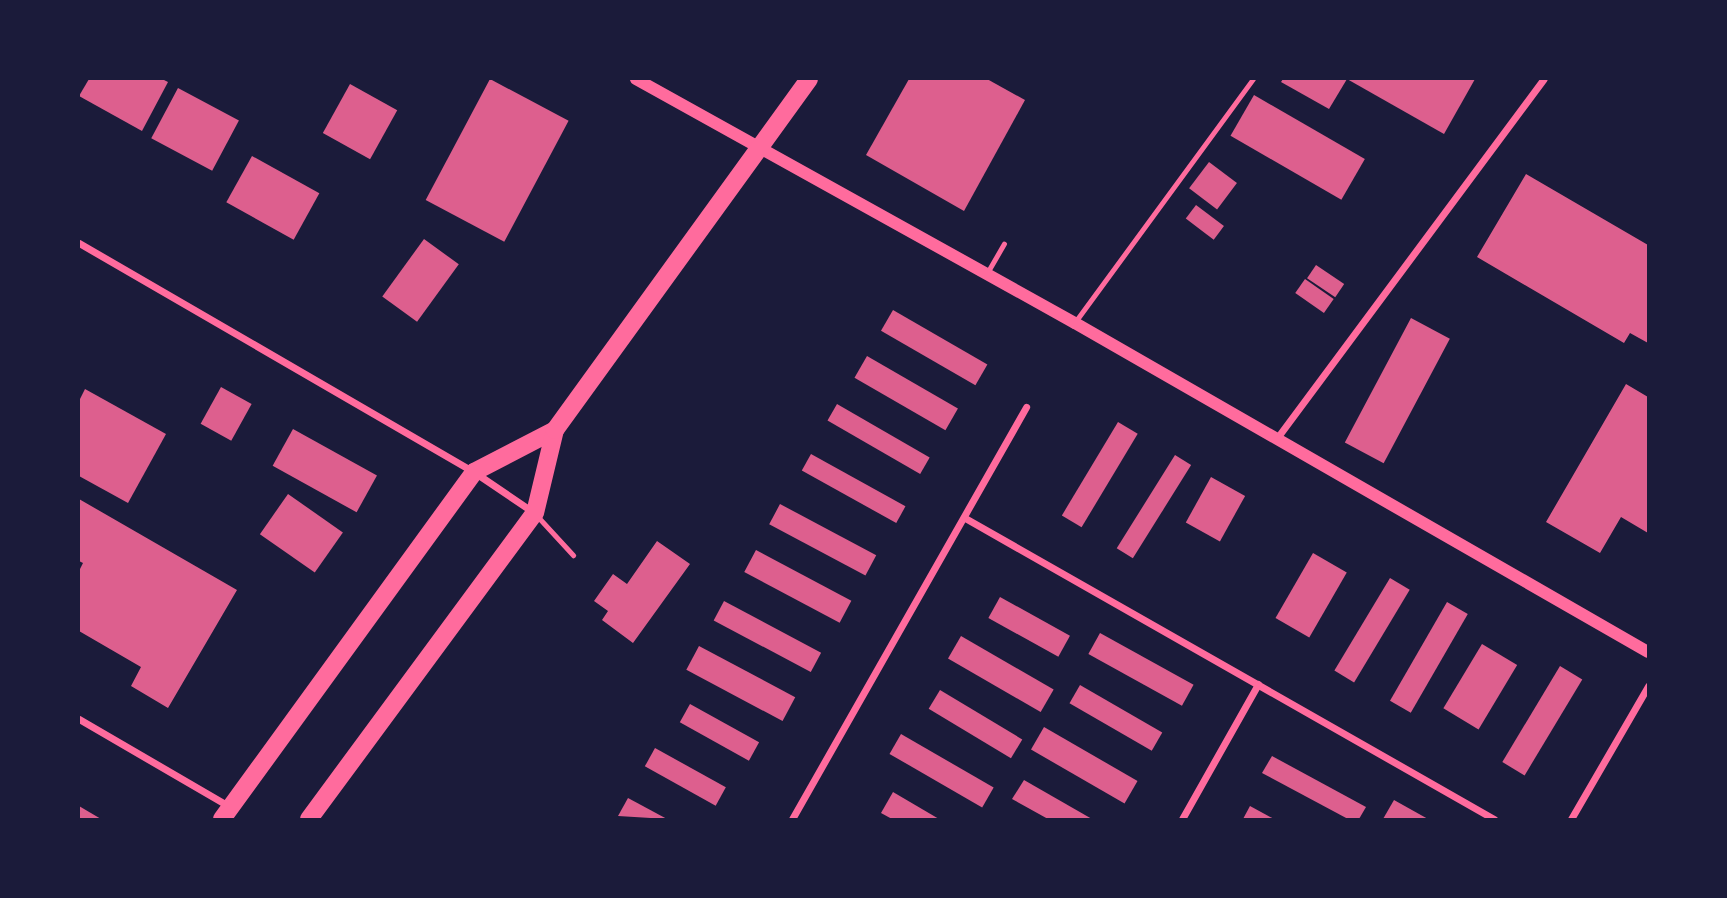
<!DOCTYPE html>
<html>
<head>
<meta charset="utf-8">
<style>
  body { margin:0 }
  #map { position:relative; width:1727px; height:898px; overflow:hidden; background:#1b1b3a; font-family:Karla,sans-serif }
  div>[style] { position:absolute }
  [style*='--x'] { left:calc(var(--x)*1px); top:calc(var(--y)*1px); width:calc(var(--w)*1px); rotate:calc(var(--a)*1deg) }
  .building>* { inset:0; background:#dd5f8e; transform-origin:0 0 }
  .service>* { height:5px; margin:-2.5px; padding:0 2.5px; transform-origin:2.5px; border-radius:2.5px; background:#ff6b9d }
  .minor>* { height:7px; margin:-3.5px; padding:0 3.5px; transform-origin:3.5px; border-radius:3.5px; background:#ff6b9d }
  .tertiary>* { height:12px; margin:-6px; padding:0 6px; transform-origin:6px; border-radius:6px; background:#ff6b9d }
  .primary>* { height:18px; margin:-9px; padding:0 9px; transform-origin:9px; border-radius:9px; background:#ff6b9d }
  span { translate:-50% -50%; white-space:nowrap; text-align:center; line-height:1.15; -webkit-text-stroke:7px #1b1b3a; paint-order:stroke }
  .frame { position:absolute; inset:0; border:80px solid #1b1b3a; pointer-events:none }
</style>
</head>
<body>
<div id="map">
  <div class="building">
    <div style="clip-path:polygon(89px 79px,162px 79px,168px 82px,142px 131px,79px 96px)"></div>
    <div style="left:490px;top:79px;width:89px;height:137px;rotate:28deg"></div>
    <div style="clip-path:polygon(909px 79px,987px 79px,1025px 100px,964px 211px,866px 155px)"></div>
    <div style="clip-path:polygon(1283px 79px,1347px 79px,1329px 109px,1281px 82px)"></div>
    <div style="clip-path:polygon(1347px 79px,1475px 79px,1444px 134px)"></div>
    <div style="left:350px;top:84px;width:54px;height:56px;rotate:29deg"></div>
    <div style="left:178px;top:88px;width:69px;height:57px;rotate:28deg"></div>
    <div style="left:1254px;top:95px;width:128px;height:47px;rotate:30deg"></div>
    <div style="left:252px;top:156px;width:77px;height:53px;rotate:29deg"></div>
    <div style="left:1209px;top:162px;width:35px;height:33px;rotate:37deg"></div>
    <div style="clip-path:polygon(1526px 174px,1648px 245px,1648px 343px,1630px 333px,1624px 343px,1477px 257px)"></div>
    <div style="left:1196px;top:205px;width:35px;height:17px;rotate:37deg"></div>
    <div style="left:424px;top:239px;width:43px;height:71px;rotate:36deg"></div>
    <div style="left:1316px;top:265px;width:34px;height:16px;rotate:34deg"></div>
    <div style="left:1305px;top:279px;width:35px;height:17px;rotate:35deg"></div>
    <div style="left:893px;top:310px;width:109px;height:24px;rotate:30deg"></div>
    <div style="left:1411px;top:318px;width:44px;height:141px;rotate:28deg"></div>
    <div style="left:867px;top:356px;width:105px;height:25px;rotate:30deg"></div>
    <div style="clip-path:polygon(1626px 384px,1648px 397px,1648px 533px,1621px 517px,1600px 553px,1546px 522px)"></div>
    <div style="left:221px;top:387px;width:35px;height:42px;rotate:29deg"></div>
    <div style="clip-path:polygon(85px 389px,166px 434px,128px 503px,79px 476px,79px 401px)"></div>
    <div style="left:837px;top:404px;width:107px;height:19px;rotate:30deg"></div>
    <div style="left:1118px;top:422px;width:23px;height:109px;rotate:31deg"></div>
    <div style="left:293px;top:429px;width:96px;height:42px;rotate:29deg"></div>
    <div style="left:811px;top:454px;width:108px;height:19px;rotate:29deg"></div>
    <div style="left:1175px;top:455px;width:19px;height:110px;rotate:32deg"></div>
    <div style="left:1211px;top:477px;width:39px;height:52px;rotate:29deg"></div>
    <div style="left:288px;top:494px;width:67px;height:49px;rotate:35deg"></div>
    <div style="clip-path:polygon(79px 499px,237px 590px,168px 708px,131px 686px,141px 667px,79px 631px,79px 571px,83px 563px,79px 561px)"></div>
    <div style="left:780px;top:504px;width:109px;height:23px;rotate:28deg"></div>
    <div style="clip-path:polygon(657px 541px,690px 564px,633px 643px,602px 620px,608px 611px,594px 601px,613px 574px,627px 584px)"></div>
    <div style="left:756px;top:550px;width:108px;height:25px;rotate:28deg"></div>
    <div style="left:1313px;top:553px;width:39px;height:75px;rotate:30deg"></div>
    <div style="left:1390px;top:578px;width:23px;height:108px;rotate:31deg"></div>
    <div style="left:1000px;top:597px;width:80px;height:24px;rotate:29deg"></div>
    <div style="left:724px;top:601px;width:110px;height:22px;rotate:28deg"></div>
    <div style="left:1447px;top:602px;width:24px;height:114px;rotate:30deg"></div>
    <div style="left:1100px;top:633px;width:107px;height:24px;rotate:29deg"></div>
    <div style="left:961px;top:636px;width:107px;height:26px;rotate:30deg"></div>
    <div style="left:1482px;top:644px;width:41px;height:75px;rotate:31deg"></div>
    <div style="left:699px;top:646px;width:109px;height:27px;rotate:28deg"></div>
    <div style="left:1560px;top:666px;width:26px;height:112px;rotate:31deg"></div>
    <div style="left:1080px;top:685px;width:95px;height:21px;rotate:30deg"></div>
    <div style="left:940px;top:690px;width:96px;height:22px;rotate:31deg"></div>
    <div style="left:690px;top:704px;width:79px;height:21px;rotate:29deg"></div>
    <div style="left:1044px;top:727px;width:108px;height:26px;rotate:30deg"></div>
    <div style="left:901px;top:734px;width:107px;height:23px;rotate:30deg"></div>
    <div style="left:655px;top:748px;width:81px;height:21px;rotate:29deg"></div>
    <div style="clip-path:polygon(1272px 756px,1366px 807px,1359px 819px,1348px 819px,1262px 773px)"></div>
    <div style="clip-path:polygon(1024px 780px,1092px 819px,1048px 819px,1012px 799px)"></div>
    <div style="clip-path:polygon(893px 792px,939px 819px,892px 819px,881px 813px)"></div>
    <div style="clip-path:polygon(628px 798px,667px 819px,618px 816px)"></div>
    <div style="clip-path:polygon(1394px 800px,1428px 819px,1383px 819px)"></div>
    <div style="clip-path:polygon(79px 806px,101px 819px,79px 819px)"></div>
    <div style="clip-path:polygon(1250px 806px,1274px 819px,1243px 819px)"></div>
  </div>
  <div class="service">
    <div style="--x:987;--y:273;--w:34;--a:-60"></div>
    <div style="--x:1075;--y:322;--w:301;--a:-53.8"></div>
    <div style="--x:538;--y:517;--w:52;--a:47.4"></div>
  </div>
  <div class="minor">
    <div style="--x:79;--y:243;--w:457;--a:30.1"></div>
    <div style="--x:474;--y:472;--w:71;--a:34.1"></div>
    <div style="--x:1277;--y:438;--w:447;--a:-53.4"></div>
    <div style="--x:965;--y:518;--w:609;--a:29.64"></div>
    <div style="--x:79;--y:719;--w:175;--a:30.2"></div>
    <div style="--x:792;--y:819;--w:474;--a:-60.4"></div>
    <div style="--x:1182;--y:819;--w:155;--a:-60.6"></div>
    <div style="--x:1571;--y:819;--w:154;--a:-59.9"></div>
  </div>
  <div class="tertiary">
    <div style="--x:636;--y:79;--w:502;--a:29.07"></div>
    <div style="--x:1075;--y:323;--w:661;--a:29.86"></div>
  </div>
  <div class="primary">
    <div style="--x:222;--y:819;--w:429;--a:-54"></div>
    <div style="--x:474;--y:472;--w:91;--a:-27.4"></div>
    <div style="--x:309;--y:819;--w:380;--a:-53.6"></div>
    <div style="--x:535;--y:513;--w:85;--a:-76.5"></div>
    <div style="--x:555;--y:430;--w:433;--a:-54.1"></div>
  </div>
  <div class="frame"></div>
</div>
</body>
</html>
